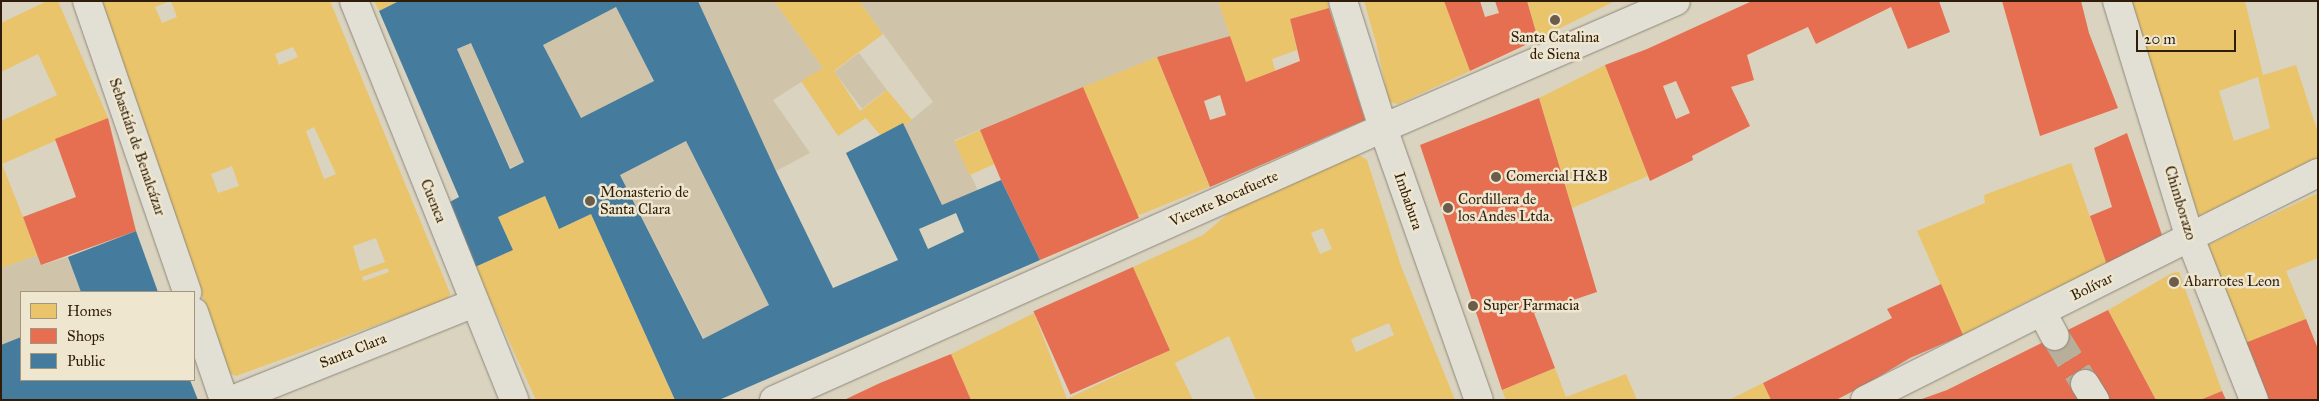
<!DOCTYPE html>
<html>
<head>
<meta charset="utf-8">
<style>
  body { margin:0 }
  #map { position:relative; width:2319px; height:401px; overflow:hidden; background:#dad3bf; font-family:"IM FELL Great Primer",serif }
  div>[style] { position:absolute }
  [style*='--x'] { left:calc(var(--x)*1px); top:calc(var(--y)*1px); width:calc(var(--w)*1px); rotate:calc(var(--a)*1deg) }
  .green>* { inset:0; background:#cfc4a9; transform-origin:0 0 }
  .homes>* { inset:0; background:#e9c46a; transform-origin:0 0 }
  .shops>* { inset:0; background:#e76f51; transform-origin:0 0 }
  .public>* { inset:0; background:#457b9d }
  .minor-tunnel>* { height:28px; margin-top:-14px; transform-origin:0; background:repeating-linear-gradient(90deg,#b8af9b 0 28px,transparent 0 42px) }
  .roads { filter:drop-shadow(0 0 1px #8e877a) drop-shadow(0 0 1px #8e877a) }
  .minor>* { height:28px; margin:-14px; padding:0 14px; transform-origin:14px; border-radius:14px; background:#e2dfd4 }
  .dots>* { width:14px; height:14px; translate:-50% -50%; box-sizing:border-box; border:2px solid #eee6ce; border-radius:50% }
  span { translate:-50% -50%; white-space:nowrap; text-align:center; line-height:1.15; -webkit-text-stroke:5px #eee6ce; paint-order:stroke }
  .poi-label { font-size:15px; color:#2f1d09 }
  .left { translate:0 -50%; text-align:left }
  .street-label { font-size:15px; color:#2f1d09 }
  .frame { position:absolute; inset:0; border:2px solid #2f1d09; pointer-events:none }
  .legend { position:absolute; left:20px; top:291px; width:175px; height:90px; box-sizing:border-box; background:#eee6ce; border:1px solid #a2967f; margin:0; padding:6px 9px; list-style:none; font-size:15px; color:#2f1d09 }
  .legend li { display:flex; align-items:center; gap:10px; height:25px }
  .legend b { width:25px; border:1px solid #a2967f }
  .scale { position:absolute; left:2136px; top:30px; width:100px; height:22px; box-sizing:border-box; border:2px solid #2f1d09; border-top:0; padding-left:6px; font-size:15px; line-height:18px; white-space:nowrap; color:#2f1d09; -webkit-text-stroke:4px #eee6ce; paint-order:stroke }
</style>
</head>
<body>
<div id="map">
  <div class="green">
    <div style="clip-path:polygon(698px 1px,774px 1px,823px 68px,773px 100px,810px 153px,776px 171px)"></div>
    <div style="clip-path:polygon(859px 1px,1218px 1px,1230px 36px,1157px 57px,955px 140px,978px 191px,942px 205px,904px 126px,933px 102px)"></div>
    <div style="left:616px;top:7px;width:83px;height:82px;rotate:63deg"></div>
    <div style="left:471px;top:43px;width:130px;height:15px;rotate:66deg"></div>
    <div style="left:859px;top:53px;width:46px;height:31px;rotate:53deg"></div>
    <div style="left:686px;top:141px;width:184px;height:74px;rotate:63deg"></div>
    <div style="clip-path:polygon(38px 255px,42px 265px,68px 257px,81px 292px,21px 292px,21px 337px,1px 345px,1px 268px)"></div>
  </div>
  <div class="homes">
    <div style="clip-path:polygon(47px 1px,58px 1px,108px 118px,2px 164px,38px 255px,1px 268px,1px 121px,57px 95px,38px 54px,1px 72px,1px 23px)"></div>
    <div style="clip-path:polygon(evenodd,102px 1px,170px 1px,155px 7px,162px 23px,177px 17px,171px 1px,330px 1px,450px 293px,448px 299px,236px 376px,228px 372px,102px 1px,293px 47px,298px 57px,279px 65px,275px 54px,293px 47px,102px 1px,314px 127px,336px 174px,324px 179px,306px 131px,314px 127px,102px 1px,232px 166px,239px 186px,218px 193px,211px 174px,232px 166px,102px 1px,376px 238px,385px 262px,360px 271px,353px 246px,376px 238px,102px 1px,387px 268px,389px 272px,364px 281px,362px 277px,387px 268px)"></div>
    <div style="clip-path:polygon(374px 1px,399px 1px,379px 11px)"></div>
    <div style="clip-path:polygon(774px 1px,859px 1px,883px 34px,834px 71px,860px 111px,887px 90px,912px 120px,885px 141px,866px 118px,838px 136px,801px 81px,823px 68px)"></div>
    <div style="clip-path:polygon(1218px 1px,1327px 1px,1329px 8px,1290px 19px,1297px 50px,1272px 59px,1278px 80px,1249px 92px)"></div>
    <div style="clip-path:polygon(1364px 1px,1444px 1px,1470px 71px,1398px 104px,1389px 102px,1376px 43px)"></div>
    <div style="clip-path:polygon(1527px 1px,1615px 1px,1538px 39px)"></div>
    <div style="clip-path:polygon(evenodd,2128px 1px,2245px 1px,2263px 75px,2296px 65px,2318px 133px,2318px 158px,2199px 216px,2162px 110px,2128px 1px,2258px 77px,2270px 128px,2234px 141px,2219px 91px,2258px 77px)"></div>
    <div style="left:1157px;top:57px;width:140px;height:80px;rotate:68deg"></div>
    <div style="clip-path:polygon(1605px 65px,1648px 176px,1572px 208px,1539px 98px)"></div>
    <div style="left:980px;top:130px;width:37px;height:28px;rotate:66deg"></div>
    <div style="clip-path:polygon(evenodd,1359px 155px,1367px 160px,1401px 266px,1455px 400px,1256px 400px,1229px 336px,1175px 363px,1193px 400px,971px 400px,951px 354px,1034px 313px,1067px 399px,1170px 350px,1133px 267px,1203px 235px,1244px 200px,1342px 160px,1359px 155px,1323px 228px,1332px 249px,1320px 254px,1311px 233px,1323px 228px,1359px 155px,1389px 323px,1394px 335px,1356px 352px,1351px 339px,1389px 323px)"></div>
    <div style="clip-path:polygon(2071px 163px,2107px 265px,2026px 302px,1963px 335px,1917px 231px,1985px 203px,1984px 195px)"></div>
    <div style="clip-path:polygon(2318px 193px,2318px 258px,2286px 271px,2306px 319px,2245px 343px,2208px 245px)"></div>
    <div style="clip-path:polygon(545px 196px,559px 229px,591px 214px,675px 400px,536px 400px,475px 267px,513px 250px,498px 217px)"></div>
    <div style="clip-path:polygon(2179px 272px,2222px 391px,2200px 400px,2156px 400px,2108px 310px,2172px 273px)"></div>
    <div style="clip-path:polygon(1555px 368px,1566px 397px,1626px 374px,1637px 400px,1506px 400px,1502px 390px)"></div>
    <div style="clip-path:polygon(1763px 383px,1771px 400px,1729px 400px)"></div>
  </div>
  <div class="shops">
    <div style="clip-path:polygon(1444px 1px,1480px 1px,1485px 17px,1499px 13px,1495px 1px,1527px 1px,1538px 39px,1470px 71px)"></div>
    <div style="clip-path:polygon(evenodd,1752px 1px,1939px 1px,1950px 32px,1908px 49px,1891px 7px,1816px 44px,1808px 27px,1747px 55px,1754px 80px,1731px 87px,1750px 126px,1692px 156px,1693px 160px,1650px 181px,1605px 65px,1647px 49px,1752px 1px,1676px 81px,1690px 113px,1676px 119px,1663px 86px,1676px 81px)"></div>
    <div style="clip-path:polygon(2002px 1px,2081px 1px,2089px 33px,2118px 108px,2040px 136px)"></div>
    <div style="clip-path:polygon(evenodd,1329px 8px,1365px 120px,1210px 187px,1157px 57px,1230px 36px,1246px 82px,1300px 61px,1290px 19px,1329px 8px,1220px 95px,1226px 115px,1210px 120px,1204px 101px,1220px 95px)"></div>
    <div style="clip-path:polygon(1083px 87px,1139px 218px,1040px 260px,1001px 180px,980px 130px)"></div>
    <div style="clip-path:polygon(1539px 98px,1597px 292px,1534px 313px,1555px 368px,1502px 390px,1420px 145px)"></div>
    <div style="clip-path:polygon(108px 118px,136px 231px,41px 265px,23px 217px,76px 197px,55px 139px)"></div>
    <div style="clip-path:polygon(2127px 133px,2162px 235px,2107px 265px,2090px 216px,2112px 207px,2094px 148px)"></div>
    <div style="left:1133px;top:267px;width:91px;height:109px;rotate:66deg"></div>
    <div style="clip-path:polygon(1941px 284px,1963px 335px,1910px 358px,1865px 385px,1836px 400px,1771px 400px,1763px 383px,1892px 318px,1887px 309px)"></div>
    <div style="clip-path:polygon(2108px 310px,2156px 400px,1919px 400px,1947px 390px)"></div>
    <div style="clip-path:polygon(2306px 319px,2318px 349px,2318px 400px,2268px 400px,2245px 343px)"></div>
    <div style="clip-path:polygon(951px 354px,971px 400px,844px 400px,880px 383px)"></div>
    <div style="clip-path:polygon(2222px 391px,2226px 400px,2200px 400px)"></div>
  </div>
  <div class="public">
    <div style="clip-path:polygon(evenodd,399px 1px,698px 1px,776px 171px,833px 288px,898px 260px,846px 153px,903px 123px,942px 205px,1001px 180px,1040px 260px,719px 400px,675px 400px,591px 214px,559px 229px,545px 196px,498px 217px,513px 250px,475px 267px,446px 204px,459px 197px,379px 11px,399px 1px,616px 7px,654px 81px,581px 118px,543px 45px,616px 7px,399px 1px,471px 43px,524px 162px,510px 169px,457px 49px,471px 43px,399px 1px,686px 141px,769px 305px,703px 339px,620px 175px,686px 141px,399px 1px,956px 213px,964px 232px,928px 249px,919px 229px,956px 213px)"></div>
    <div style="clip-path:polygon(136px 231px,158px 292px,81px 292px,68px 257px)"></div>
    <div style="clip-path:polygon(21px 337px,21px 380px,190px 380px,198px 400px,1px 400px,1px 345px)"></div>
  </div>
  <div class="minor-tunnel">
    <div style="--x:2055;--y:336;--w:57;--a:58"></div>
  </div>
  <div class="roads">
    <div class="minor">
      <div style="--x:87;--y:1;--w:308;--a:71"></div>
      <div style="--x:354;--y:1;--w:430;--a:68.1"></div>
      <div style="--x:1343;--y:1;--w:133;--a:72.5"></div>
      <div style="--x:1383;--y:128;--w:288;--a:70.6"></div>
      <div style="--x:2117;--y:1;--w:248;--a:72.9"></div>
      <div style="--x:2190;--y:238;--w:174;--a:68.4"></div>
      <div style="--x:194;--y:312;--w:93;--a:71.2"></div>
      <div style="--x:2042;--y:312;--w:27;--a:62"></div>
      <div style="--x:2085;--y:384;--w:19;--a:58"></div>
      <div style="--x:232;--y:400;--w:261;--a:-21.8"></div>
      <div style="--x:774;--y:400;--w:667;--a:-24.07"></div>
      <div style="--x:1383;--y:128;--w:319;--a:-23.4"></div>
      <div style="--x:1865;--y:400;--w:507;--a:-26.62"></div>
    </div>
  </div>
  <div class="dots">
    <div style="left:1555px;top:20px;background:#6b5d49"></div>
    <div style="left:1496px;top:177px;background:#6b5d49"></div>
    <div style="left:590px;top:201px;background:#6b5d49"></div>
    <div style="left:1448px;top:208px;background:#6b5d49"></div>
    <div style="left:2174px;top:282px;background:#6b5d49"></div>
    <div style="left:1473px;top:306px;background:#6b5d49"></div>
  </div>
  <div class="poi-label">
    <span style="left:1555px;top:46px">Santa Catalina<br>de Siena</span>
    <span class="left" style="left:1506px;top:177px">Comercial H&amp;B</span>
    <span class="left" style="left:600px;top:201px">Monasterio de<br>Santa Clara</span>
    <span class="left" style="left:1458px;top:208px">Cordillera de<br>los Andes Ltda.</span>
    <span class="left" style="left:2184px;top:282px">Abarrotes Leon</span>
    <span class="left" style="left:1483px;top:306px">Super Farmacia</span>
  </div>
  <div class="street-label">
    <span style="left:137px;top:147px;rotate:71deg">Sebastián de Benalcázar</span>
    <span style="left:1224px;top:199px;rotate:-24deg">Vicente Rocafuerte</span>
    <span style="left:433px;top:201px;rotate:68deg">Cuenca</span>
    <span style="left:1408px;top:201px;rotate:71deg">Imbabura</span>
    <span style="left:2180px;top:203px;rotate:73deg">Chimborazo</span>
    <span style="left:2092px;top:287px;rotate:-26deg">Bolívar</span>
    <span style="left:353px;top:351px;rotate:-22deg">Santa Clara</span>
  </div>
  <div class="frame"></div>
  <ul class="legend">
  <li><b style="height:14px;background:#e9c46a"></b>Homes</li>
  <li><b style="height:14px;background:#e76f51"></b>Shops</li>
  <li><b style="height:14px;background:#457b9d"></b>Public</li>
  </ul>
  <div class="scale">20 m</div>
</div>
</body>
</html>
